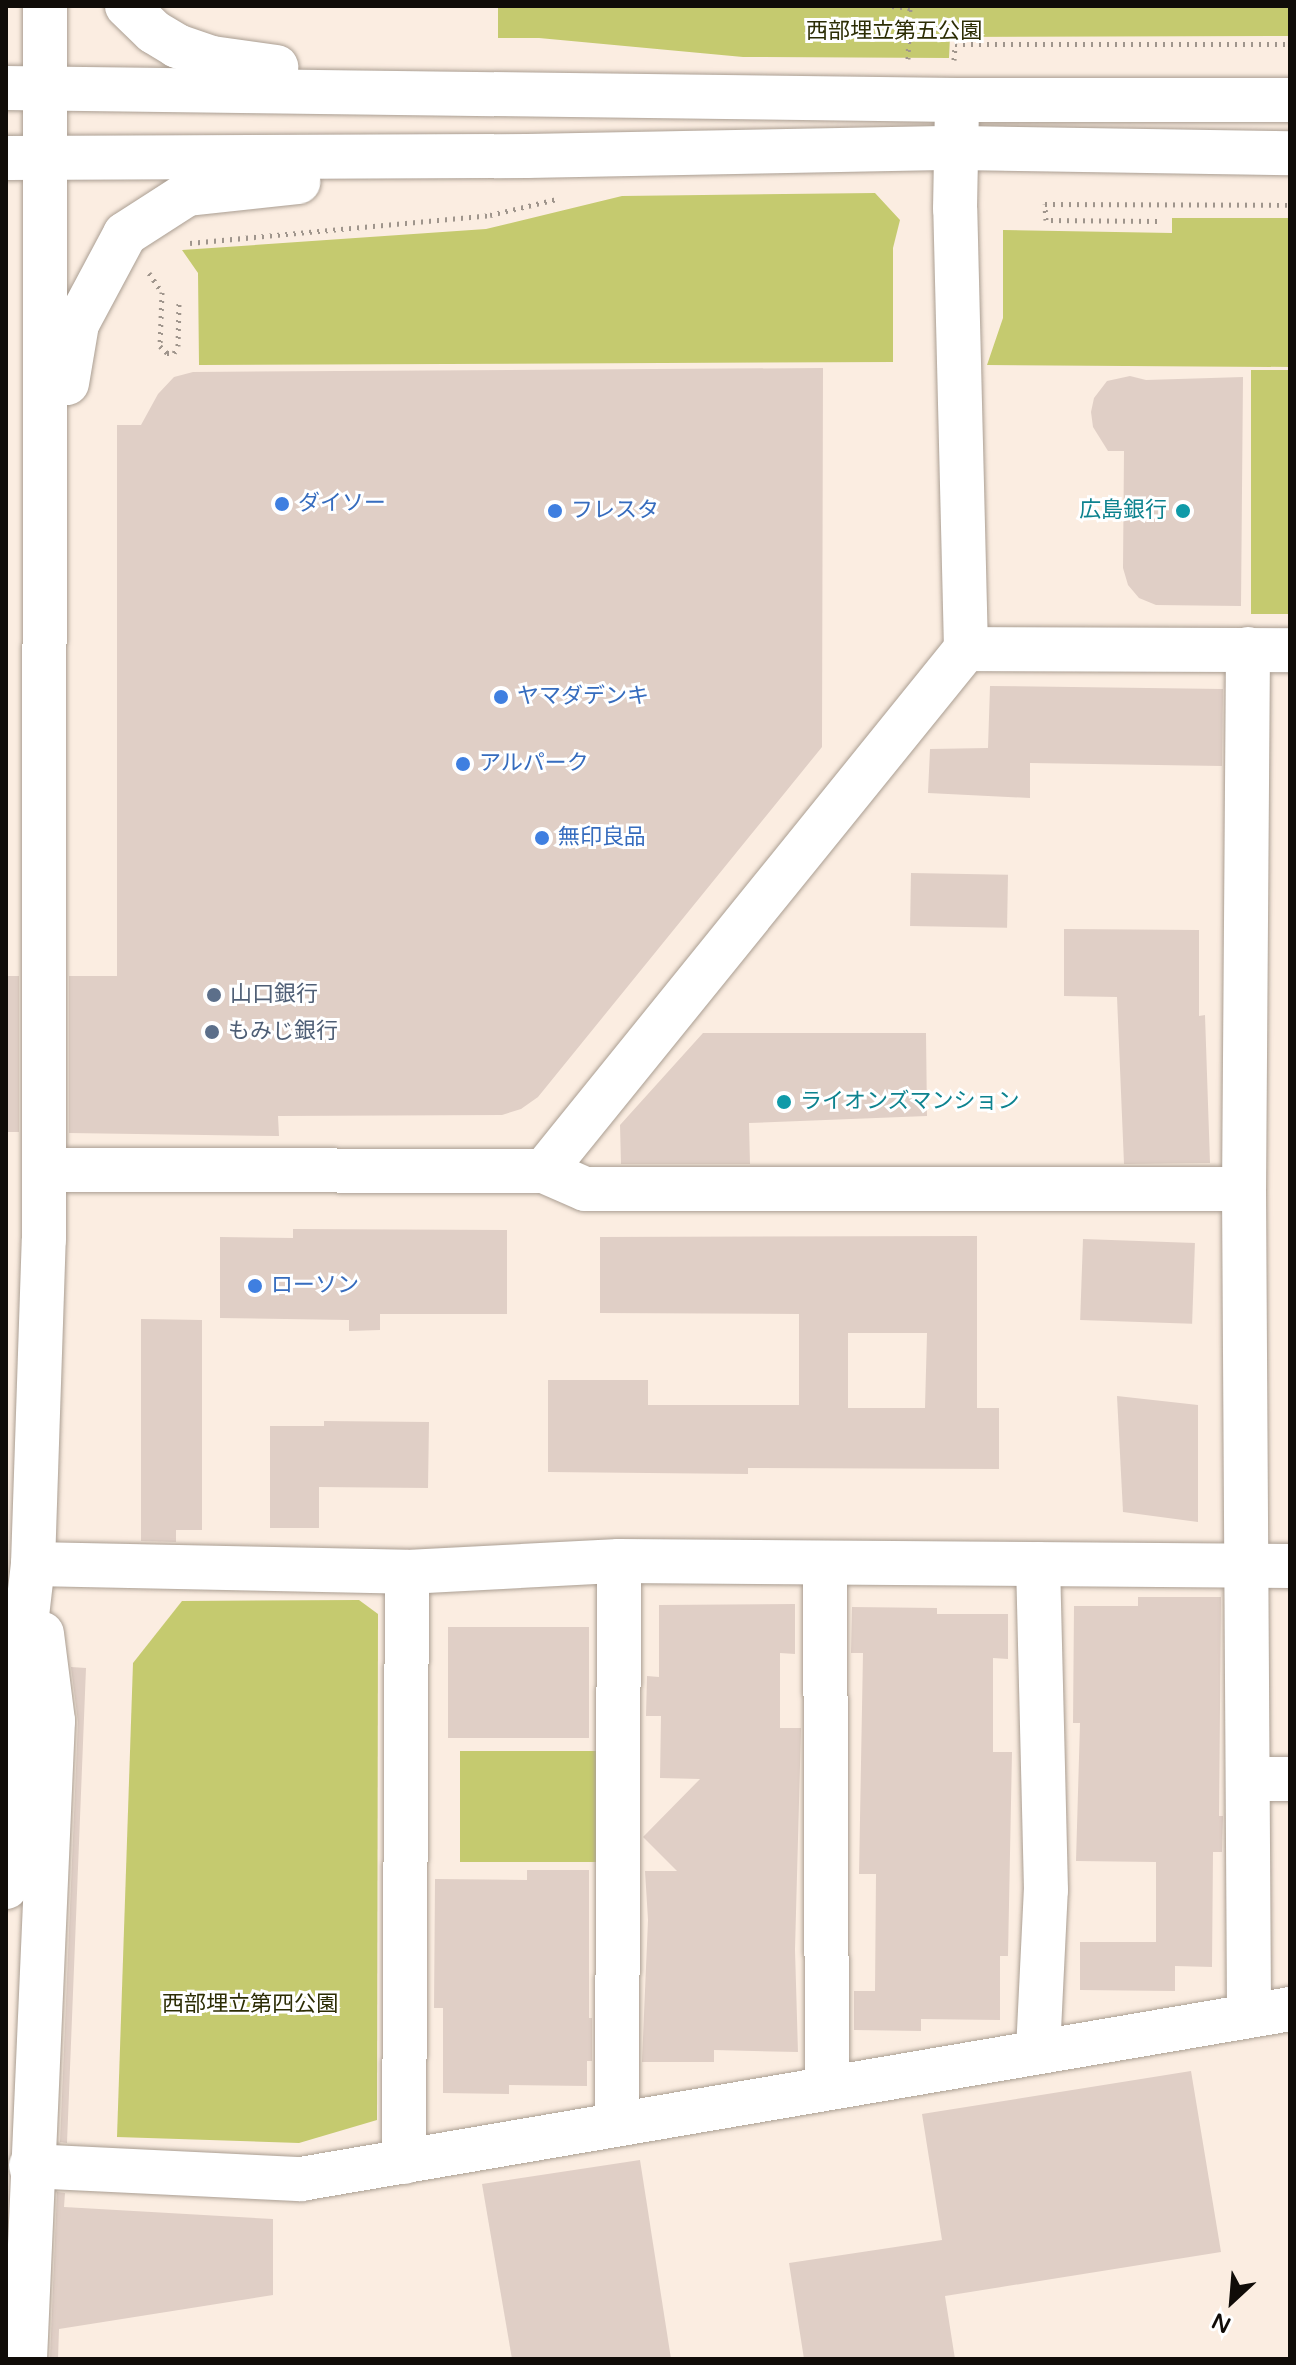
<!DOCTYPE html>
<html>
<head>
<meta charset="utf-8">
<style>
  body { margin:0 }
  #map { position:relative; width:1296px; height:2365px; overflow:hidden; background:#fbede1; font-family:"Varela Round","Noto Sans JP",sans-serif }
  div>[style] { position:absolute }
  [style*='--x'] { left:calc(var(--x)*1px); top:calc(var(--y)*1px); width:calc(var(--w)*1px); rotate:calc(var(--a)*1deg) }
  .green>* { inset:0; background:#c5ca6f; transform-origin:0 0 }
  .building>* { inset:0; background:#e0cfc6; transform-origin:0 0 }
  .path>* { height:5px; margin-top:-2.5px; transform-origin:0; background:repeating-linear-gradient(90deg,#9f958c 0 2px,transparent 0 8px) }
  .roads { filter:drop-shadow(0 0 2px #aa9e92) drop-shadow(0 0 2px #aa9e92) }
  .minor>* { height:44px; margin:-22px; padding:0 22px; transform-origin:22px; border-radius:22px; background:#fff }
  .dots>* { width:22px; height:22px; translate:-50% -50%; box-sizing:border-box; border:4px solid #fff; border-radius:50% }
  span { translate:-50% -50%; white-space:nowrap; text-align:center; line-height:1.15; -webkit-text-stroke:6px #fff; paint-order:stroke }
  .park-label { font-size:22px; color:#2c2d04 }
  .shop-label { font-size:22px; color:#366cbe }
  .left { translate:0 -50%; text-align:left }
  .culture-label { font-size:22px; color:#0d838f }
  .right { translate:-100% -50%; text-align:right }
  .service-label { font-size:22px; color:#4e5e75 }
  .frame { position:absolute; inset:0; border:8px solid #100c08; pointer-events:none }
  .north { position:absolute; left:1192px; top:2261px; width:80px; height:80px; -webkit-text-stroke:6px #fff; paint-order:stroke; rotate:206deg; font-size:22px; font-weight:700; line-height:32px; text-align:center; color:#100c08 }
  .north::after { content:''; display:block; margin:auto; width:28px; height:36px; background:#100c08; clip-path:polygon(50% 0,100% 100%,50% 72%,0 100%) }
</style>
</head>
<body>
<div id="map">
  <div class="green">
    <div style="clip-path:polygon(498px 6px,1290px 6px,1290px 36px,950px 37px,949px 58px,743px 57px,539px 38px,498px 38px)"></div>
    <div style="clip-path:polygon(875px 193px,900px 220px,893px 248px,893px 362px,199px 365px,198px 273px,182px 250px,486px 229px,622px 196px)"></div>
    <div style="clip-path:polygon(1172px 218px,1290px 218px,1290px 367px,987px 365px,1003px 318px,1003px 230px,1172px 233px)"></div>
    <div style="left:1290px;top:370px;width:244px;height:39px;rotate:90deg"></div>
    <div style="clip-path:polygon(359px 1600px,378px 1614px,377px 2120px,299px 2143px,117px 2137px,133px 1663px,182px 1601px)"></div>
    <div style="left:460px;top:1751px;width:147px;height:111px"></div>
  </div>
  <div class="building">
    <div style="clip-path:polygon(823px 368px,822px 747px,538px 1097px,521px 1109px,502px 1115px,278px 1116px,279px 1136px,69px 1133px,69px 976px,117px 976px,117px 425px,141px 425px,158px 394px,174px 377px,193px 372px)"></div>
    <div style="clip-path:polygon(1130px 376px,1146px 380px,1243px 377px,1241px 606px,1156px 605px,1139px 598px,1128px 585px,1123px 568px,1124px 451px,1108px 451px,1093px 427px,1091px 412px,1094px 398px,1107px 381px)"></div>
    <div style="clip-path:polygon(990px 686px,1223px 689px,1222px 766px,1030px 763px,1030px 798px,928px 793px,930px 749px,988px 748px)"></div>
    <div style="left:911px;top:873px;width:97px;height:53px;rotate:1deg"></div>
    <div style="clip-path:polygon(1064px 929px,1199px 930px,1199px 1016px,1205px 1015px,1210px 1163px,1124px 1164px,1117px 997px,1064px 996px)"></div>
    <div style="left:6px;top:976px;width:13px;height:156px"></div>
    <div style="clip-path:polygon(703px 1033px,926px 1033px,927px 1116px,749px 1123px,750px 1164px,621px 1164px,620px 1125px)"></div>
    <div style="clip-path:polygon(293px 1229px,507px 1230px,507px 1314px,380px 1314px,380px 1330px,349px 1331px,349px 1320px,220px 1318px,220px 1237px,293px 1238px)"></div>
    <div style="clip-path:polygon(evenodd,977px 1236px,977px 1408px,999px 1408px,999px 1469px,748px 1468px,748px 1474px,548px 1472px,548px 1380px,648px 1380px,648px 1405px,799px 1405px,799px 1314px,600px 1313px,600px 1237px,977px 1236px,848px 1333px,927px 1333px,925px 1408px,848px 1408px,848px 1333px)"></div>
    <div style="left:1083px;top:1239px;width:112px;height:81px;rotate:2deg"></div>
    <div style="clip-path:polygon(141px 1319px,202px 1320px,202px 1530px,176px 1530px,176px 1542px,141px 1541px)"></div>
    <div style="clip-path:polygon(1117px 1396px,1198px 1405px,1198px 1522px,1123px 1512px)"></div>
    <div style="clip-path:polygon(324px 1421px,429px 1422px,428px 1488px,319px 1487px,319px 1528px,270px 1528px,270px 1426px,324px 1426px)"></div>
    <div style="clip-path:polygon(1138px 1597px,1221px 1597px,1219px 1816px,1223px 1816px,1222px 1852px,1213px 1852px,1212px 1967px,1175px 1966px,1175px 1991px,1080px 1990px,1080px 1942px,1156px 1942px,1156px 1862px,1076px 1861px,1080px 1723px,1073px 1723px,1074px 1606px,1138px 1606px)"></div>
    <div style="clip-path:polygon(795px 1604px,795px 1654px,780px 1653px,780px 1728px,801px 1728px,795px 1950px,798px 2052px,714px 2050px,714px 2062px,642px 2062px,648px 1920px,645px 1871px,677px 1871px,643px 1837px,700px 1779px,660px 1778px,661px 1716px,646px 1716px,647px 1676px,659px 1677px,659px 1605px)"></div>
    <div style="clip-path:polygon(852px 1607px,937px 1608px,937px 1614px,1008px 1614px,1008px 1659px,993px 1658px,993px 1752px,1012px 1752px,1008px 1956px,1000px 1956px,1000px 2020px,921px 2019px,921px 2031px,854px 2030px,854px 1991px,875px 1991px,876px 1874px,859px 1874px,863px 1653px,851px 1653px)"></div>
    <div style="left:448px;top:1627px;width:141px;height:111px"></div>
    <div style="clip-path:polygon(71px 1667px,86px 1668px,67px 2143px,60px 2142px,78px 1722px)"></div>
    <div style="clip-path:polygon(527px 1870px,589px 1870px,589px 2018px,592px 2018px,592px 2061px,587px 2061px,587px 2086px,509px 2085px,509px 2094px,443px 2093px,443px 2008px,434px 2008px,435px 1879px,527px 1880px)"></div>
    <div style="clip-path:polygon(1191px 2071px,1221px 2252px,945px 2296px,955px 2359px,804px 2359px,789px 2263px,942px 2240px,922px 2114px)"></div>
    <div style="clip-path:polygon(640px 2160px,671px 2359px,512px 2359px,482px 2184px)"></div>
    <div style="clip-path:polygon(57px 2192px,65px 2193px,64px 2207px,273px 2219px,273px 2295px,59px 2329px,58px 2359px,50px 2359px)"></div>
  </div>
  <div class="path">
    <div style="--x:892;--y:6;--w:18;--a:6"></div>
    <div style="--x:908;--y:59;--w:53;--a:-87.8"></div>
    <div style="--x:954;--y:60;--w:16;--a:-86"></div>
    <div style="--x:955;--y:44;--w:335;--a:0"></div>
    <div style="--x:1157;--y:221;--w:111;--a:-179.5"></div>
    <div style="--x:1046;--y:220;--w:16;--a:-94"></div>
    <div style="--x:1045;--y:204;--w:245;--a:0.2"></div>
    <div style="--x:190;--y:243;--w:301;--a:-5.3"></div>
    <div style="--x:490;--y:215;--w:69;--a:-13.4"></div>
    <div style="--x:149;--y:273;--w:23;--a:56"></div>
    <div style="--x:162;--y:292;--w:54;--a:92.1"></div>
    <div style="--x:160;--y:346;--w:10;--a:45"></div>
    <div style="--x:167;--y:353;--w:7;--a:0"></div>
    <div style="--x:174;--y:353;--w:8;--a:-60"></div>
    <div style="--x:178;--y:346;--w:45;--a:-88.7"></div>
  </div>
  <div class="roads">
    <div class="minor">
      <div style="--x:127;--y:6;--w:37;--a:44"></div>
      <div style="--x:154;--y:32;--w:27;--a:31"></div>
      <div style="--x:177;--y:46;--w:37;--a:19"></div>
      <div style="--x:212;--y:58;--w:65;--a:8"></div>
      <div style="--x:6;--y:88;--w:951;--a:0.72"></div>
      <div style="--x:957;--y:100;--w:333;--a:0"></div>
      <div style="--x:6;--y:158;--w:521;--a:-0.22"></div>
      <div style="--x:527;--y:156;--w:430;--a:-1.1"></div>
      <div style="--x:957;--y:148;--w:333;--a:0.9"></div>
      <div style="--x:67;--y:383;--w:60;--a:-80.4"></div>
      <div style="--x:77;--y:324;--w:102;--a:-61.9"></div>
      <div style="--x:125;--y:234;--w:74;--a:-32.8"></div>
      <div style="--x:187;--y:194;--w:112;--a:-6.2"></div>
      <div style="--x:966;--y:649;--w:324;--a:0.2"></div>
      <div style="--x:1248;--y:649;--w:540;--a:90.42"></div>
      <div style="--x:1244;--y:1189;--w:826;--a:89.65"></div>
      <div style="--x:45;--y:1170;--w:499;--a:0.1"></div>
      <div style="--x:544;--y:1171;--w:671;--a:-51.05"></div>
      <div style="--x:966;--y:649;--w:440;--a:-91.4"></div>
      <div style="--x:955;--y:209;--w:109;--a:-88.9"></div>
      <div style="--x:544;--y:1171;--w:45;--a:23.7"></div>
      <div style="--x:585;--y:1189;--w:659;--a:0"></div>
      <div style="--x:825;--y:1563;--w:524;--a:89.78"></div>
      <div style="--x:33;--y:1564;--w:374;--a:1.2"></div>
      <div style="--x:407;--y:1572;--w:212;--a:-3"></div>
      <div style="--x:619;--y:1561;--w:671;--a:0.43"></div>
      <div style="--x:1250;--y:1779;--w:40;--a:0"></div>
      <div style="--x:6;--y:1887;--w:176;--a:-86.7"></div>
      <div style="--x:16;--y:1711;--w:148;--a:-83.4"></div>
      <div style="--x:33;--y:1564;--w:324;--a:-88.1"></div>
      <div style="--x:44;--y:1240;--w:1234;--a:-89.95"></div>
      <div style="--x:1038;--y:2051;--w:161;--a:-87.2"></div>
      <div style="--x:1046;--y:1890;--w:326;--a:-91.4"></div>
      <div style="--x:617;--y:2122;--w:561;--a:-89.8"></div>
      <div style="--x:404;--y:2162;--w:590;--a:-89.71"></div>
      <div style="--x:31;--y:2166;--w:270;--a:2.8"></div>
      <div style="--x:301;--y:2179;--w:1004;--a:-9.75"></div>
      <div style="--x:25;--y:2359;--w:639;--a:-87.49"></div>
      <div style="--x:53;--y:1721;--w:88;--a:-97.2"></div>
    </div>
  </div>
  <div class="dots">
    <div style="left:282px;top:504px;background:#3f7fe0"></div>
    <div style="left:555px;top:511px;background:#3f7fe0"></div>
    <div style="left:1183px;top:511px;background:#0f9aa8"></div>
    <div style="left:501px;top:697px;background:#3f7fe0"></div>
    <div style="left:463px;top:764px;background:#3f7fe0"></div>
    <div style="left:542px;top:838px;background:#3f7fe0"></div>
    <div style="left:214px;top:995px;background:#5c6f8a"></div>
    <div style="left:212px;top:1032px;background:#5c6f8a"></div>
    <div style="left:784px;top:1102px;background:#0f9aa8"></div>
    <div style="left:255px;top:1286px;background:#3f7fe0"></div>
  </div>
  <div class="park-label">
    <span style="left:894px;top:32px">西部埋立第五公園</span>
    <span style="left:250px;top:2005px">西部埋立第四公園</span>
  </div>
  <div class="shop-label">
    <span class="left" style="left:298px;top:504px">ダイソー</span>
    <span class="left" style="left:571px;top:511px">フレスタ</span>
    <span class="left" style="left:517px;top:697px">ヤマダデンキ</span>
    <span class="left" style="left:479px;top:764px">アルパーク</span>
    <span class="left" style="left:558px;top:838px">無印良品</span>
    <span class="left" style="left:271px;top:1286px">ローソン</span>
  </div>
  <div class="culture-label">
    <span class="right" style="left:1167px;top:511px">広島銀行</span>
    <span class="left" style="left:800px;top:1102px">ライオンズマンション</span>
  </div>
  <div class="service-label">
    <span class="left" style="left:230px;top:995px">山口銀行</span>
    <span class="left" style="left:228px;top:1032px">もみじ銀行</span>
  </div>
  <div class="frame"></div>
  <div class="north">N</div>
</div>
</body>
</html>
